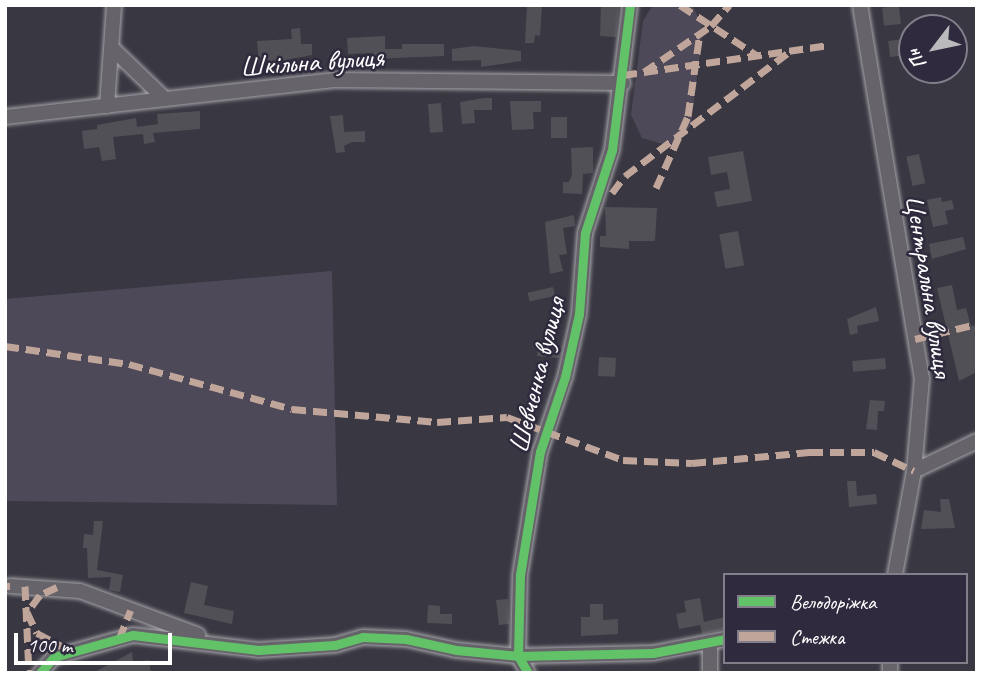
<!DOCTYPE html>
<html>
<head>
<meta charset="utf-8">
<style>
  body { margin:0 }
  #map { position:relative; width:982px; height:678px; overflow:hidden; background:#393741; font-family:Caveat,sans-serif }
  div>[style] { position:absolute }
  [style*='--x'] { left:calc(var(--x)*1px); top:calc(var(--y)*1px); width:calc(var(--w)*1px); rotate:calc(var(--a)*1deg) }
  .green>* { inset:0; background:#4e4958 }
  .building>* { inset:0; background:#515056; transform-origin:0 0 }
  .roads { filter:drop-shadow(0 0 2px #a6a5aa) drop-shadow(0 0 2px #a6a5aa) }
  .minor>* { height:14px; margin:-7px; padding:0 7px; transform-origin:7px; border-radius:7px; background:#66646a }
  .quiet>* { height:7px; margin-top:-3.5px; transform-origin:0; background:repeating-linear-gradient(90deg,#c0a59a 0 14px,transparent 0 21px) }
  .cycleway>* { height:9px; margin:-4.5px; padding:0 4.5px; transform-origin:4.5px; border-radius:4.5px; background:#61c268 }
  span { translate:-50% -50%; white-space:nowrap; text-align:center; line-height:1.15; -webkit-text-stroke:5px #2f2a3d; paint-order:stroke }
  .street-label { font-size:28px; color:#fff }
  .frame { position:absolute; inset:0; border:7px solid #fff; pointer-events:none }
  .legend { position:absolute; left:723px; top:573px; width:245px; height:91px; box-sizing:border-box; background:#2f2a3d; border:2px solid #827f8b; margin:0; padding:9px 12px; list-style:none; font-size:21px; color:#fff }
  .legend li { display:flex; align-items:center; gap:14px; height:35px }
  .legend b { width:35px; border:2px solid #827f8b }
  .north { position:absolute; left:898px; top:14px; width:70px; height:70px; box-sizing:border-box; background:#2f2a3d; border:2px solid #827f8b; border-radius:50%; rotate:238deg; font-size:19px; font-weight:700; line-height:28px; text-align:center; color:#fff }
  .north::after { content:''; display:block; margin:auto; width:24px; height:32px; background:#bab9bc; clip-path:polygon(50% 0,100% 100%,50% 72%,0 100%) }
  .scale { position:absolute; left:14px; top:633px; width:158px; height:32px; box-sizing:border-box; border:4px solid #fff; border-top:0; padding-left:9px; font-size:21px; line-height:24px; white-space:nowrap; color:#fff; -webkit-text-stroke:5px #2f2a3d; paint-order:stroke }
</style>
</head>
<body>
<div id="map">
  <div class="green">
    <div style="clip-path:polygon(653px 5px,692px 5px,703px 27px,691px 125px,679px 141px,666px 145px,642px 138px,631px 115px,643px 21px)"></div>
    <div style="clip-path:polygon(332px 271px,337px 505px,5px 501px,5px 299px)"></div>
  </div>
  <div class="building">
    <div style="clip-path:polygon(527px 5px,542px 5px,540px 36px,535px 35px,534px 43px,525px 43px)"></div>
    <div style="clip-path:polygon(601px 5px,619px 5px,616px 37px,600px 36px)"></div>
    <div style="left:899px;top:6px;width:18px;height:17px;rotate:84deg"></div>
    <div style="clip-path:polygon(300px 28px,301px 44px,312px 44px,312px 55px,259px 65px,257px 41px,292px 39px,291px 29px)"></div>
    <div style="clip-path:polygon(385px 36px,385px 49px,402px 49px,402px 44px,444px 44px,444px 56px,373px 59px,373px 53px,348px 54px,347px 38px)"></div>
    <div style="left:905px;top:39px;width:16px;height:17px;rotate:83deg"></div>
    <div style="clip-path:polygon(474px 46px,521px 51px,521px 61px,481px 67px,481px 60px,452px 61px,452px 49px)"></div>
    <div style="clip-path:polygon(484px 98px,492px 98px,492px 110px,474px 110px,475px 123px,462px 124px,460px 102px)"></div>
    <div style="clip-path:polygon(510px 101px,541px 101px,541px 112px,533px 112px,534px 129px,512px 130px)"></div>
    <div style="left:441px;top:103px;width:29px;height:13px;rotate:86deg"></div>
    <div style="clip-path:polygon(200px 111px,200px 129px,153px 133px,155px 142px,144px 144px,143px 134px,113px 137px,116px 159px,102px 161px,99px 147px,84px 149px,82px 131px,97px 129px,97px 125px,136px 118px,137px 127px,158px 124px,157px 114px)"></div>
    <div style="clip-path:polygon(343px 115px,344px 132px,365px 131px,365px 142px,352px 142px,344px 146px,345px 152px,336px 153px,330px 116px)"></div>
    <div style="left:551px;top:117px;width:16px;height:21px"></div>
    <div style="clip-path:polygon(593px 147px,593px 173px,583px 174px,582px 194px,563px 193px,563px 182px,569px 182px,572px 175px,571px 148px)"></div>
    <div style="clip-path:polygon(743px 151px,752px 201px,717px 207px,714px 192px,730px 189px,727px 172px,711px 175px,708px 157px)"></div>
    <div style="left:919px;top:154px;width:30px;height:13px;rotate:78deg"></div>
    <div style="clip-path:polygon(941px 197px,942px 202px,952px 200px,954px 209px,945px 211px,948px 224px,933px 227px,927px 200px)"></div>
    <div style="clip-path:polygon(605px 207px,657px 208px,655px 241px,629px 241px,629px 249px,600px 247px,600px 236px,606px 236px)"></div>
    <div style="clip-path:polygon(574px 215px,575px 226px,563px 228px,567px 254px,559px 255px,563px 271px,550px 274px,545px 222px)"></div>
    <div style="left:738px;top:231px;width:35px;height:19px;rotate:80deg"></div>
    <div style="clip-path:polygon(963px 237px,966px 249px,932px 259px,929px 244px)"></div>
    <div style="clip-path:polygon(952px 285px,957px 310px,966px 308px,971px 326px,977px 325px,977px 372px,959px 381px,937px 288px)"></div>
    <div style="left:553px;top:287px;width:9px;height:26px;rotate:77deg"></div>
    <div style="clip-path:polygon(876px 307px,879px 321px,857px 326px,858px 333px,850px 335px,847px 319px)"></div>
    <div style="left:538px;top:345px;width:22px;height:11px;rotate:5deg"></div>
    <div style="left:599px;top:357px;width:17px;height:19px;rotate:3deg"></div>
    <div style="left:885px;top:358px;width:11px;height:33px;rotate:85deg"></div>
    <div style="clip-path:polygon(870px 400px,885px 401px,884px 411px,878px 411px,877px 430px,866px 429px)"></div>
    <div style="clip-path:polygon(847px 481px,856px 481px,857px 496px,876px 494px,877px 504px,849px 507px)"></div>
    <div style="clip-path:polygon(940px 499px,949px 499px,955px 528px,921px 529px,924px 510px,941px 512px)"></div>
    <div style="clip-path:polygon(94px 521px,103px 521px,97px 570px,123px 575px,120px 592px,109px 590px,111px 577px,88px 578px,87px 548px,83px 548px,84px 534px,93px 535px)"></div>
    <div style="clip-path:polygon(191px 582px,208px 586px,204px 605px,234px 611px,232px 624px,184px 613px)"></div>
    <div style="clip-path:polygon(700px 598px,704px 622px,725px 617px,725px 629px,702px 634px,700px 625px,679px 629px,676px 614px,686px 612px,684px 601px)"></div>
    <div style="clip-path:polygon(508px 599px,509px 624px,499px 625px,496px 600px)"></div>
    <div style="clip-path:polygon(590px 604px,603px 604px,603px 620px,618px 619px,618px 634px,581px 636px,581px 617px,590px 617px)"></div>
    <div style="clip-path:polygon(428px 605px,440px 606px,440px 614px,452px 614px,452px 624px,427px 623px)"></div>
    <div style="clip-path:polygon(132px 652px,133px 662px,149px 660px,151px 673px,93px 673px)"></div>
  </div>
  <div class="roads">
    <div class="minor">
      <div style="--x:860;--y:5;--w:378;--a:80.6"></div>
      <div style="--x:922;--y:378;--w:93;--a:94.9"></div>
      <div style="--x:914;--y:471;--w:106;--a:100.4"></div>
      <div style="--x:114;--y:50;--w:71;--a:43.9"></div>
      <div style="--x:107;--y:106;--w:101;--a:-86"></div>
      <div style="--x:5;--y:117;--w:331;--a:-6.4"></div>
      <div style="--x:334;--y:80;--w:289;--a:0.6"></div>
      <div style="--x:914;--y:471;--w:70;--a:-25.5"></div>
      <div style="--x:10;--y:586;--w:70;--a:4.1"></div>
      <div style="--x:80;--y:591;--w:126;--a:20.4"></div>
      <div style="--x:710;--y:642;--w:31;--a:90"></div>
      <div style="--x:890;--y:662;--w:11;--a:90"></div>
      <div style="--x:40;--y:673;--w:21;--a:-49"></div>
      <div style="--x:54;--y:657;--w:82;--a:-15.6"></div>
      <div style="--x:133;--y:635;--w:126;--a:6.8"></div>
      <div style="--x:258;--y:650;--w:77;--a:-3.7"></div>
      <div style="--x:335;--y:645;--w:29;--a:-16"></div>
      <div style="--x:363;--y:637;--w:43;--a:2.7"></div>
      <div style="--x:406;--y:639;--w:51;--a:12.4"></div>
      <div style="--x:456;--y:650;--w:62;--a:5.5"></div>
      <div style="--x:518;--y:656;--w:135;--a:-1.3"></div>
      <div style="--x:653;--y:653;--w:73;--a:-11"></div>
      <div style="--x:528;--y:673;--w:20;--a:-120"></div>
      <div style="--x:518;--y:656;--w:81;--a:-88.6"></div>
      <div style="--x:520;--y:575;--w:125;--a:-80.8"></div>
      <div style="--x:540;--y:452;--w:79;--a:-71.6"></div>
      <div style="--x:565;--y:377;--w:65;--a:-77.5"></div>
      <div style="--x:579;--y:314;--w:81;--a:-85.8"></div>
      <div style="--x:585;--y:233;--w:87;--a:-72"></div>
      <div style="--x:612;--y:150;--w:146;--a:-82.9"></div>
    </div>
  </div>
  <div class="quiet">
    <div style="--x:680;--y:5;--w:93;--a:33.2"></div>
    <div style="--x:644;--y:72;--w:81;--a:-34.5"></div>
    <div style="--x:711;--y:26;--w:28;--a:-49"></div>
    <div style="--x:623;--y:75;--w:208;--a:-8.3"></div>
    <div style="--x:656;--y:188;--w:79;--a:-66"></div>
    <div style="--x:688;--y:116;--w:84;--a:-81.8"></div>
    <div style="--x:612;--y:193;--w:21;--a:-53"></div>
    <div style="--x:625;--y:176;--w:207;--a:-37.1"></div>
    <div style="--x:915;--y:339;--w:64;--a:-13.6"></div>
    <div style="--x:5;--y:346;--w:125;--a:8.3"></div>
    <div style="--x:129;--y:364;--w:169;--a:15.4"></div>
    <div style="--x:292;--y:409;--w:146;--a:5.1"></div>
    <div style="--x:437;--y:422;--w:70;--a:-4.1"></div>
    <div style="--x:507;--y:417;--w:124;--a:20.3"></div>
    <div style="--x:623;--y:460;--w:69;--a:2.5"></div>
    <div style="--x:692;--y:463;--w:118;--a:-5.4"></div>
    <div style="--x:809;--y:452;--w:65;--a:0"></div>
    <div style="--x:874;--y:452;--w:44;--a:25.4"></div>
    <div style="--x:5;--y:586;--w:5;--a:0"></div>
    <div style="--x:25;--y:586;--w:87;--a:87.4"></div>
    <div style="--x:57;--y:587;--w:19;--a:155"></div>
    <div style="--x:40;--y:595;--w:21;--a:127"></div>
    <div style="--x:27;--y:612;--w:23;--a:65"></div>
    <div style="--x:37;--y:633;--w:38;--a:28"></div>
    <div style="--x:119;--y:639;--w:31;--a:-68"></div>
  </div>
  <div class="cycleway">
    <div style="--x:40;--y:673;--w:21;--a:-49"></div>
    <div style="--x:54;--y:657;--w:82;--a:-15.6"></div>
    <div style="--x:133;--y:635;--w:126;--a:6.8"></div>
    <div style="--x:258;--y:650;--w:77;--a:-3.7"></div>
    <div style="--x:335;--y:645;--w:29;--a:-16"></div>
    <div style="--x:363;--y:637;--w:43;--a:2.7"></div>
    <div style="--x:406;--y:639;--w:51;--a:12.4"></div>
    <div style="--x:456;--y:650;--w:62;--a:5.5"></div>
    <div style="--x:518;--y:656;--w:135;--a:-1.3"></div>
    <div style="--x:653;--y:653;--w:73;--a:-11"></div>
    <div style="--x:528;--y:673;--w:20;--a:-120"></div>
    <div style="--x:518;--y:656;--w:81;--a:-88.6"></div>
    <div style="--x:520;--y:575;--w:125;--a:-80.8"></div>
    <div style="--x:540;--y:452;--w:79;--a:-71.6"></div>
    <div style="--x:565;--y:377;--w:65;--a:-77.5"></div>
    <div style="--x:579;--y:314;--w:81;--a:-85.8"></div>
    <div style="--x:585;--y:233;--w:87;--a:-72"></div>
    <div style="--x:612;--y:150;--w:146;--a:-82.9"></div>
  </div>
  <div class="street-label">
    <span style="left:312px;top:62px;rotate:-4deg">Шкільна вулиця</span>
    <span style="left:929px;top:286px;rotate:81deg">Центральна вулиця</span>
    <span style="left:537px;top:375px;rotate:-76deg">Шевченка вулиця</span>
  </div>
  <div class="frame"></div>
  <ul class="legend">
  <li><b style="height:9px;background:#61c268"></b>Велодоріжка</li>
  <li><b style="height:9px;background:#c0a59a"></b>Стежка</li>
  </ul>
  <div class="north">Пн</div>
  <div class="scale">100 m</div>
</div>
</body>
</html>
